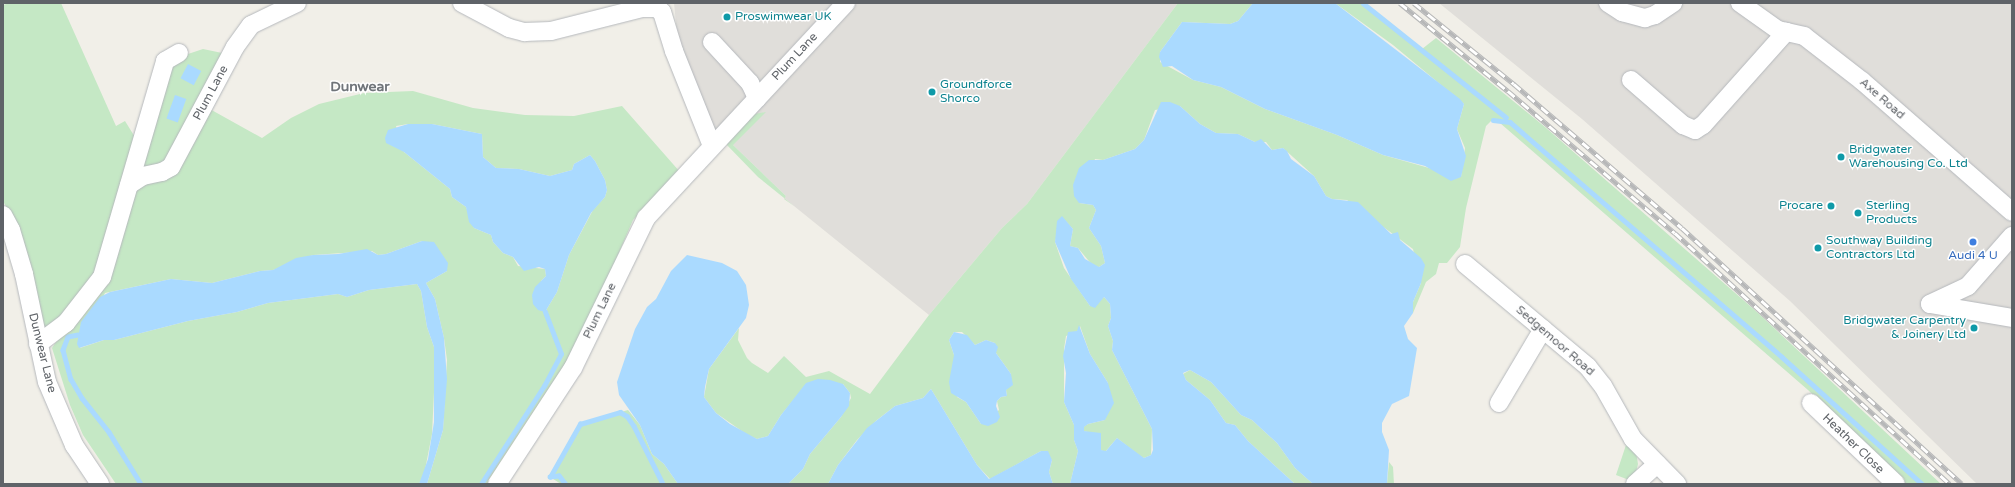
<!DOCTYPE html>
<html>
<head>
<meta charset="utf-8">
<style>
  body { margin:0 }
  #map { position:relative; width:2015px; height:487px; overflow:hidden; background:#f1efe8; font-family:"Varela Round",sans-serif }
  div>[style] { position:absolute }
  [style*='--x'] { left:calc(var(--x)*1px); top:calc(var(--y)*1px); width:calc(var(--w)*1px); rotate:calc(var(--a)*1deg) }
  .industrial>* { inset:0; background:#e0deda }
  .green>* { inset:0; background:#c5e8c5 }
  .water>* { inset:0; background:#aadaff; transform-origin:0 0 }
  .stream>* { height:4.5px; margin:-2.25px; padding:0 2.25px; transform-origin:2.25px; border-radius:2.25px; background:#aadaff }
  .roads { filter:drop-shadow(0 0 1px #b5b8bc) drop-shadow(0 0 1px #b5b8bc) }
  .minor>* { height:18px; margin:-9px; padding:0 9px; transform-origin:9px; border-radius:9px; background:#fff }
  .rail>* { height:4.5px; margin-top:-2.25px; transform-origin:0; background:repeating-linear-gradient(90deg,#fff 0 9px,#b6b7b8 0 18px); box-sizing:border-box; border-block:1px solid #b6b7b8 }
  .dots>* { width:11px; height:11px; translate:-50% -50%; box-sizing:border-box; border:2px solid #fff; border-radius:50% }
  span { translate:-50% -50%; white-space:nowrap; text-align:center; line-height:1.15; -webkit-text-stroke:3px #fff; paint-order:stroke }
  .culture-label { font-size:12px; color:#0d838f }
  .left { translate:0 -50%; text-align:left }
  .right { translate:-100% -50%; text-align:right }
  .street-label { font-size:12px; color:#5f6368 }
  .shop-label { font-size:12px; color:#366cbe }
  .quarter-label { font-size:14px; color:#70757a; font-weight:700 }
  .frame { position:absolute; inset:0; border:4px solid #5f6368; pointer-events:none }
</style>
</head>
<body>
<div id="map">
  <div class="industrial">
    <div style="clip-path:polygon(674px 3px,1178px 3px,1027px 204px,1002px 228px,929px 315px,794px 206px,784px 198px,786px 196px,733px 145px,715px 134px,677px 34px)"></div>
    <div style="clip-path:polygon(1439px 3px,2012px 3px,2012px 484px,1977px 484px,1790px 301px,1582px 119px)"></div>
  </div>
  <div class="green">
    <div style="clip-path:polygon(10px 3px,61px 3px,116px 126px,125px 121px,138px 142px,88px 292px,48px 328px,44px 328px,23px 238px,3px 201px,3px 5px)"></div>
    <div style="clip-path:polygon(evenodd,1178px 3px,1253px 3px,1238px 21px,1230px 24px,1182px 22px,1160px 52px,1160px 62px,1193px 80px,1221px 87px,1265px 109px,1337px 135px,1383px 155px,1461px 177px,1465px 148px,1457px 129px,1464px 104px,1393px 45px,1335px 3px,1363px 3px,1422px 49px,1436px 38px,1545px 127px,1757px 312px,1941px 484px,1906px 484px,1808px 390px,1500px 123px,1492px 120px,1486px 126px,1466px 208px,1460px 247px,1447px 263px,1439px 263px,1436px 274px,1426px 282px,1413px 313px,1413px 302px,1421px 283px,1413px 249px,1347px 200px,1332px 199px,1326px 196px,1314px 176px,1283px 148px,1272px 150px,1266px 142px,1255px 142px,1238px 134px,1216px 133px,1200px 124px,1180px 106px,1155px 110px,1144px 140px,1135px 149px,1103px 160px,1095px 159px,1079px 203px,1093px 205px,1096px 210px,1089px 228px,1101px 246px,1105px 263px,1099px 267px,1093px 266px,1078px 248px,1070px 246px,1073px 229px,1062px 217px,1055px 242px,1064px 268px,1090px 306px,1104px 297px,1110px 304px,1111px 318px,1108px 326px,1113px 341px,1112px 350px,1152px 429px,1151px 455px,1144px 458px,1140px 456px,1117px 438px,1105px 452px,1101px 450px,1091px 433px,1084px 431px,1083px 427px,1088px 424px,1105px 420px,1108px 383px,1090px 354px,1080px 326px,1077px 332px,1066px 336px,1064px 349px,1064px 402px,1074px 425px,1074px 440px,1078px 451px,1070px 484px,1053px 484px,1049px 472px,1052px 460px,1041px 451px,990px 479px,977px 465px,931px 389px,923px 398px,895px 406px,877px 420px,857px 440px,838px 465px,828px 484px,788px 484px,803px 469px,810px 454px,841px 417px,851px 398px,850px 393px,843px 384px,800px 392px,781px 415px,768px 436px,757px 439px,746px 434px,716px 413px,704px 397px,709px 369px,739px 328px,738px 340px,747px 358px,752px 363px,768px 373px,784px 356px,806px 377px,829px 371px,870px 394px,929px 315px,1002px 228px,1027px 204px,1178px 3px,954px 332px,962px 332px,975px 345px,986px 340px,995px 343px,996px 353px,1011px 374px,1006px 390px,1007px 396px,1001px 397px,997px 401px,999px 410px,981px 424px,966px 402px,957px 397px,954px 355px,949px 340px,954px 332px)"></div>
    <div style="clip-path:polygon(203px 49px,227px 54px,167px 164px,141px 168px,169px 67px,185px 55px)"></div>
    <div style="clip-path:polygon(evenodd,413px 91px,473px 108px,525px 115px,574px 116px,622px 106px,680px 172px,633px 220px,582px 339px,493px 484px,427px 484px,443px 430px,447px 360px,444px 338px,435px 299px,426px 283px,447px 271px,422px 241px,386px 254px,378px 255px,372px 251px,313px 255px,273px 270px,260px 271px,212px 283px,171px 279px,105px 293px,80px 348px,104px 340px,114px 340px,188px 321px,237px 312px,268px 303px,338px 294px,347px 297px,369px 290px,417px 284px,421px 291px,427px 327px,434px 347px,435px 372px,432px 434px,424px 475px,419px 484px,116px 484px,83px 435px,70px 405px,52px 348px,62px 333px,77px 317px,134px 190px,149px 180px,208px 108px,262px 138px,291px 118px,319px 104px,364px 93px,413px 91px,408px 124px,432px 124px,482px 134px,483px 157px,496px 168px,519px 169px,550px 176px,572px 170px,574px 164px,590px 155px,595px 161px,605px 180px,607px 190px,605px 197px,593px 210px,569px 255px,557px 292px,545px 312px,541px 281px,546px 276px,545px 269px,518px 266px,513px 257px,503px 253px,493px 242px,491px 235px,474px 228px,466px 207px,452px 197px,450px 189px,404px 152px,396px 126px,408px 124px)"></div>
    <div style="clip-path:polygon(766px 112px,733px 145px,786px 196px,784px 199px,794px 206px,758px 177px,725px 143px,754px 114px)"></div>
    <div style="clip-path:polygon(1190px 370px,1211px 382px,1241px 415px,1252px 420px,1277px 443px,1295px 468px,1313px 484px,1295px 484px,1248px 441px,1235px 425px,1226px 423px,1210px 400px,1186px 380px,1183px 374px)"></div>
    <div style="clip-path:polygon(628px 410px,640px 425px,652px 454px,664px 464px,678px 484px,561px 484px,550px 477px,580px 424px)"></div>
    <div style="clip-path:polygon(1628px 439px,1635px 447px,1638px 464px,1636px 472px,1629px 480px,1616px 475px)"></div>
    <div style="clip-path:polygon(1389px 462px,1393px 467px,1394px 484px,1387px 484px)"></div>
  </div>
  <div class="water">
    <div style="clip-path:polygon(1253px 3px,1335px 3px,1460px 99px,1464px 104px,1457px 129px,1466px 156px,1461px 177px,1451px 181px,1425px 166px,1383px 155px,1337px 135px,1265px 109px,1221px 87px,1193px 80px,1172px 66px,1163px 67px,1159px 57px,1160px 52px,1182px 22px,1230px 24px,1238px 21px)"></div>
    <div style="left:188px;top:64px;width:15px;height:16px;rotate:28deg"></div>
    <div style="left:175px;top:95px;width:12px;height:25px;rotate:20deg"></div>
    <div style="clip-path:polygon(1161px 102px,1170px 102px,1180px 106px,1200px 124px,1216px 133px,1238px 134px,1255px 142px,1261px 139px,1272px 150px,1283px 148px,1287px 151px,1291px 159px,1314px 176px,1326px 196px,1332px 199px,1358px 202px,1391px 234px,1398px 232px,1400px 240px,1421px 258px,1425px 265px,1421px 283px,1413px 302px,1413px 313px,1404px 326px,1408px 339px,1417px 348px,1409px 396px,1392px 404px,1382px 423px,1382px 432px,1389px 450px,1387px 484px,1313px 484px,1295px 468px,1277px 443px,1252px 420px,1241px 415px,1211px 382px,1190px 370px,1183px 373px,1186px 380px,1210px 400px,1226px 423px,1235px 425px,1248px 441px,1295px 484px,1070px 484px,1078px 451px,1074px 440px,1074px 425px,1064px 402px,1066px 373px,1063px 356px,1068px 332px,1077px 331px,1079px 325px,1090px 354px,1108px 383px,1114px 403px,1105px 420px,1088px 424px,1084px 427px,1084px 431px,1101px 433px,1101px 450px,1106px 451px,1117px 438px,1144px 458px,1151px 455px,1153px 450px,1152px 429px,1112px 350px,1113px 341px,1108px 326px,1111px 318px,1110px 304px,1104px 297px,1095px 308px,1090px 306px,1071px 279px,1055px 242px,1057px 221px,1062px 216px,1073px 229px,1070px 246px,1078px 248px,1085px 259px,1099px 267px,1105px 263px,1101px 246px,1089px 228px,1096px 210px,1093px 205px,1079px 203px,1074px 196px,1073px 185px,1079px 168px,1089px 160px,1103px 160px,1135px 149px,1144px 140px)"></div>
    <div style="clip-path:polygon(408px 124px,432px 124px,482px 134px,483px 157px,496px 168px,519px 169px,550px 176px,572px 170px,574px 164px,590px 155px,595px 161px,605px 180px,607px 190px,605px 197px,591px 213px,569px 255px,557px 292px,545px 312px,538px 310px,533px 304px,532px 295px,535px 287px,546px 276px,545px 269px,539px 267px,524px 271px,513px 257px,503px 253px,493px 242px,491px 235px,474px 228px,469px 222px,466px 207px,452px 197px,450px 189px,404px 152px,386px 143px,385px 138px,388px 130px)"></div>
    <div style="clip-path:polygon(422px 241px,434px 242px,448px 263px,447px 271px,426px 283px,435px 299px,444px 338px,447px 379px,443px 430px,427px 484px,419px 484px,428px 459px,434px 422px,434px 347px,427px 327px,421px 291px,417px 284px,369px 290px,347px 297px,338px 294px,268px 303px,237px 312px,188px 321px,114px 340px,104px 340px,79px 348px,77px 344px,81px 322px,100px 297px,110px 292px,171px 279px,212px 283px,260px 271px,273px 270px,296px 258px,313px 255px,338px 254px,367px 249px,378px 255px,386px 254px)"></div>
    <div style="clip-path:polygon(687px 255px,722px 263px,737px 271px,746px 285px,749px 305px,746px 318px,709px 369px,705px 387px,704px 397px,716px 413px,730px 424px,757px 439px,768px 436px,781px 415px,806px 383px,818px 379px,830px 380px,843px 384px,850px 393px,849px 406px,841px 417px,810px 454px,803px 469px,788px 484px,678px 484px,664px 464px,652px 454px,640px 425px,619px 395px,617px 382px,635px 329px,647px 307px,656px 299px,671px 271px)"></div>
    <div style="clip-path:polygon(954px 332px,967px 335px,975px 345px,986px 340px,995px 343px,998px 347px,996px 353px,1011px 374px,1013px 385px,1006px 390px,1007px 396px,1001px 397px,997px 401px,996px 406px,1000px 417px,997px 422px,988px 426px,981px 424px,966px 402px,951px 393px,949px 382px,954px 355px,949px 340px)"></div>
    <div style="clip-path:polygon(931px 389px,977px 465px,989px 479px,1041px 451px,1048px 451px,1052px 460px,1049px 472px,1053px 484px,828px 484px,838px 465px,867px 428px,895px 406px,923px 398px)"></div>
  </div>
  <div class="stream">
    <div style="--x:1363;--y:3;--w:183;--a:38.6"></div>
    <div style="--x:1493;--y:120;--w:17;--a:7"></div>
    <div style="--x:1510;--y:122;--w:359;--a:40.8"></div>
    <div style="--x:1782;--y:357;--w:189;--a:42.2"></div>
    <div style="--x:78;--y:335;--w:10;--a:169"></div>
    <div style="--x:68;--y:337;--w:14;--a:111"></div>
    <div style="--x:63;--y:350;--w:30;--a:75"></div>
    <div style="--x:71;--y:379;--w:22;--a:60"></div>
    <div style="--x:82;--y:398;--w:43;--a:51.5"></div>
    <div style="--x:109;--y:432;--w:61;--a:58.4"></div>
    <div style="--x:481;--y:484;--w:117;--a:-57.3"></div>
    <div style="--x:544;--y:386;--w:36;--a:-62"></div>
    <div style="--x:561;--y:354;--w:45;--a:-110.9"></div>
    <div style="--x:565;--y:484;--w:10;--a:-127"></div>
    <div style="--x:559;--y:476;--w:9;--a:174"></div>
    <div style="--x:550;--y:477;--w:61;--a:-60.5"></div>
    <div style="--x:580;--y:424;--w:42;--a:-16.7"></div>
    <div style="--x:620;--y:412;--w:8;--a:30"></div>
    <div style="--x:627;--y:416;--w:12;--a:55"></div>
    <div style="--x:634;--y:426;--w:65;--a:63.4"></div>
  </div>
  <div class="roads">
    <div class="minor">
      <div style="--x:462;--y:3;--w:53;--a:28"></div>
      <div style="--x:509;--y:28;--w:16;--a:15"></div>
      <div style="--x:524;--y:32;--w:27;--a:-2"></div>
      <div style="--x:551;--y:31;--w:94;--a:-14.2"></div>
      <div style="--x:642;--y:8;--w:14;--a:0"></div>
      <div style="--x:656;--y:8;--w:7;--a:34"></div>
      <div style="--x:662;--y:12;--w:41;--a:72.9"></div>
      <div style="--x:674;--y:51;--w:102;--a:68.2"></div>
      <div style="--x:1608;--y:3;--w:17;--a:33"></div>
      <div style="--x:1622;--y:12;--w:24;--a:15"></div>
      <div style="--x:1645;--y:18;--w:10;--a:-17"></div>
      <div style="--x:1655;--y:15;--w:22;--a:-34"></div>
      <div style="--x:1740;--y:3;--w:47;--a:35.4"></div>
      <div style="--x:1778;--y:30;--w:27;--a:13"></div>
      <div style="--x:1804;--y:36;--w:73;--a:37.8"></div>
      <div style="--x:1862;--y:81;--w:199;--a:41.1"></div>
      <div style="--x:712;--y:42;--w:56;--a:47.2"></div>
      <div style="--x:750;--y:83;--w:17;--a:65"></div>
      <div style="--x:1631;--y:80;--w:69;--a:40.9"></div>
      <div style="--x:1683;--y:125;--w:13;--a:23"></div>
      <div style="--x:1695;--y:130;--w:9;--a:-32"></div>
      <div style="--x:1703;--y:125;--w:125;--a:-48.3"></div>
      <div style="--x:129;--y:185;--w:17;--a:-33"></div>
      <div style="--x:143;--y:176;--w:19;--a:-12"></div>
      <div style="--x:162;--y:172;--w:10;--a:-29"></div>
      <div style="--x:171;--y:167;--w:136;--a:-61.9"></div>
      <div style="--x:235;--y:47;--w:27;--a:-54"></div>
      <div style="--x:251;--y:25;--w:51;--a:-25.6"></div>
      <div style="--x:3;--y:215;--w:17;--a:62"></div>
      <div style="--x:11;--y:230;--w:46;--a:73.5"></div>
      <div style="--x:24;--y:274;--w:110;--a:78"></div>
      <div style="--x:47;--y:382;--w:69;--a:66.8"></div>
      <div style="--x:74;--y:445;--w:47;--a:56.3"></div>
      <div style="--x:1465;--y:264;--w:160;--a:39.9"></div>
      <div style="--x:1588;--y:367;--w:24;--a:52"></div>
      <div style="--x:1603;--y:386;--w:61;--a:60.5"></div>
      <div style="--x:1633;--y:439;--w:63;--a:45.6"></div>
      <div style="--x:1930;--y:304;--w:42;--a:-25.3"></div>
      <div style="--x:1968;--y:286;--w:67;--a:-48.7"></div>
      <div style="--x:1930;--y:304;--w:83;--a:9.7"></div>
      <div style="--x:38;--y:344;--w:35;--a:-37"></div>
      <div style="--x:66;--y:323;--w:58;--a:-52"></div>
      <div style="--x:102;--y:277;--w:225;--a:-73.7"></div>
      <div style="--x:165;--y:61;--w:16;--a:-30"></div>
      <div style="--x:1499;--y:403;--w:86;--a:-59.3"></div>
      <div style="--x:1811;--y:403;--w:117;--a:43.6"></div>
      <div style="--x:497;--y:484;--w:139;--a:-56.8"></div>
      <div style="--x:573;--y:368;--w:167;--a:-64"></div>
      <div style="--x:646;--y:218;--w:294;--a:-47.1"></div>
      <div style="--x:1635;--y:484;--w:30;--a:-42"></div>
    </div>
  </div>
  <div class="rail">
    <div style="--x:1400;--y:3;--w:139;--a:39.2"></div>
    <div style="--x:1508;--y:91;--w:219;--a:40.4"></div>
    <div style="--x:1675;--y:233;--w:372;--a:42.4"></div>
    <div style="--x:1414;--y:3;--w:129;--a:39"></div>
    <div style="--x:1514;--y:84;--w:221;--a:40.6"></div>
    <div style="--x:1682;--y:228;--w:379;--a:42.4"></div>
  </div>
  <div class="dots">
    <div style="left:727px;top:17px;background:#0f9aa8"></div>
    <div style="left:932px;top:92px;background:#0f9aa8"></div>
    <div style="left:1841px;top:157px;background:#0f9aa8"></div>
    <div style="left:1831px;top:206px;background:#0f9aa8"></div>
    <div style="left:1858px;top:213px;background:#0f9aa8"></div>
    <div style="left:1973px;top:242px;background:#3f7fe0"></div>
    <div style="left:1818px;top:248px;background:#0f9aa8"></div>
    <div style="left:1974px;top:328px;background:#0f9aa8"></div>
  </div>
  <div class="culture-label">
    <span class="left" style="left:735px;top:17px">Proswimwear UK</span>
    <span class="left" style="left:940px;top:92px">Groundforce<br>Shorco</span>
    <span class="left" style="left:1849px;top:157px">Bridgwater<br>Warehousing Co. Ltd</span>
    <span class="right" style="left:1823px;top:206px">Procare</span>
    <span class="left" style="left:1866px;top:213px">Sterling<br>Products</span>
    <span class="left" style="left:1826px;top:248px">Southway Building<br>Contractors Ltd</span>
    <span class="right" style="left:1966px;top:328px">Bridgwater Carpentry<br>&amp; Joinery Ltd</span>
  </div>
  <div class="street-label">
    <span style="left:795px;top:57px;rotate:-47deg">Plum Lane</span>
    <span style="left:211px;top:93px;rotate:-62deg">Plum Lane</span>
    <span style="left:1882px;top:99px;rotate:41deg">Axe Road</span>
    <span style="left:600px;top:311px;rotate:-64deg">Plum Lane</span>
    <span style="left:1555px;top:341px;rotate:41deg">Sedgemoor Road</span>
    <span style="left:42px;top:353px;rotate:76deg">Dunwear Lane</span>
    <span style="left:1853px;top:444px;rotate:44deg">Heather Close</span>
  </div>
  <div class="shop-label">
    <span style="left:1973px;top:256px">Audi 4 U</span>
  </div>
  <div class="quarter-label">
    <span style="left:360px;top:87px">Dunwear</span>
  </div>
  <div class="frame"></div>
</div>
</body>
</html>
